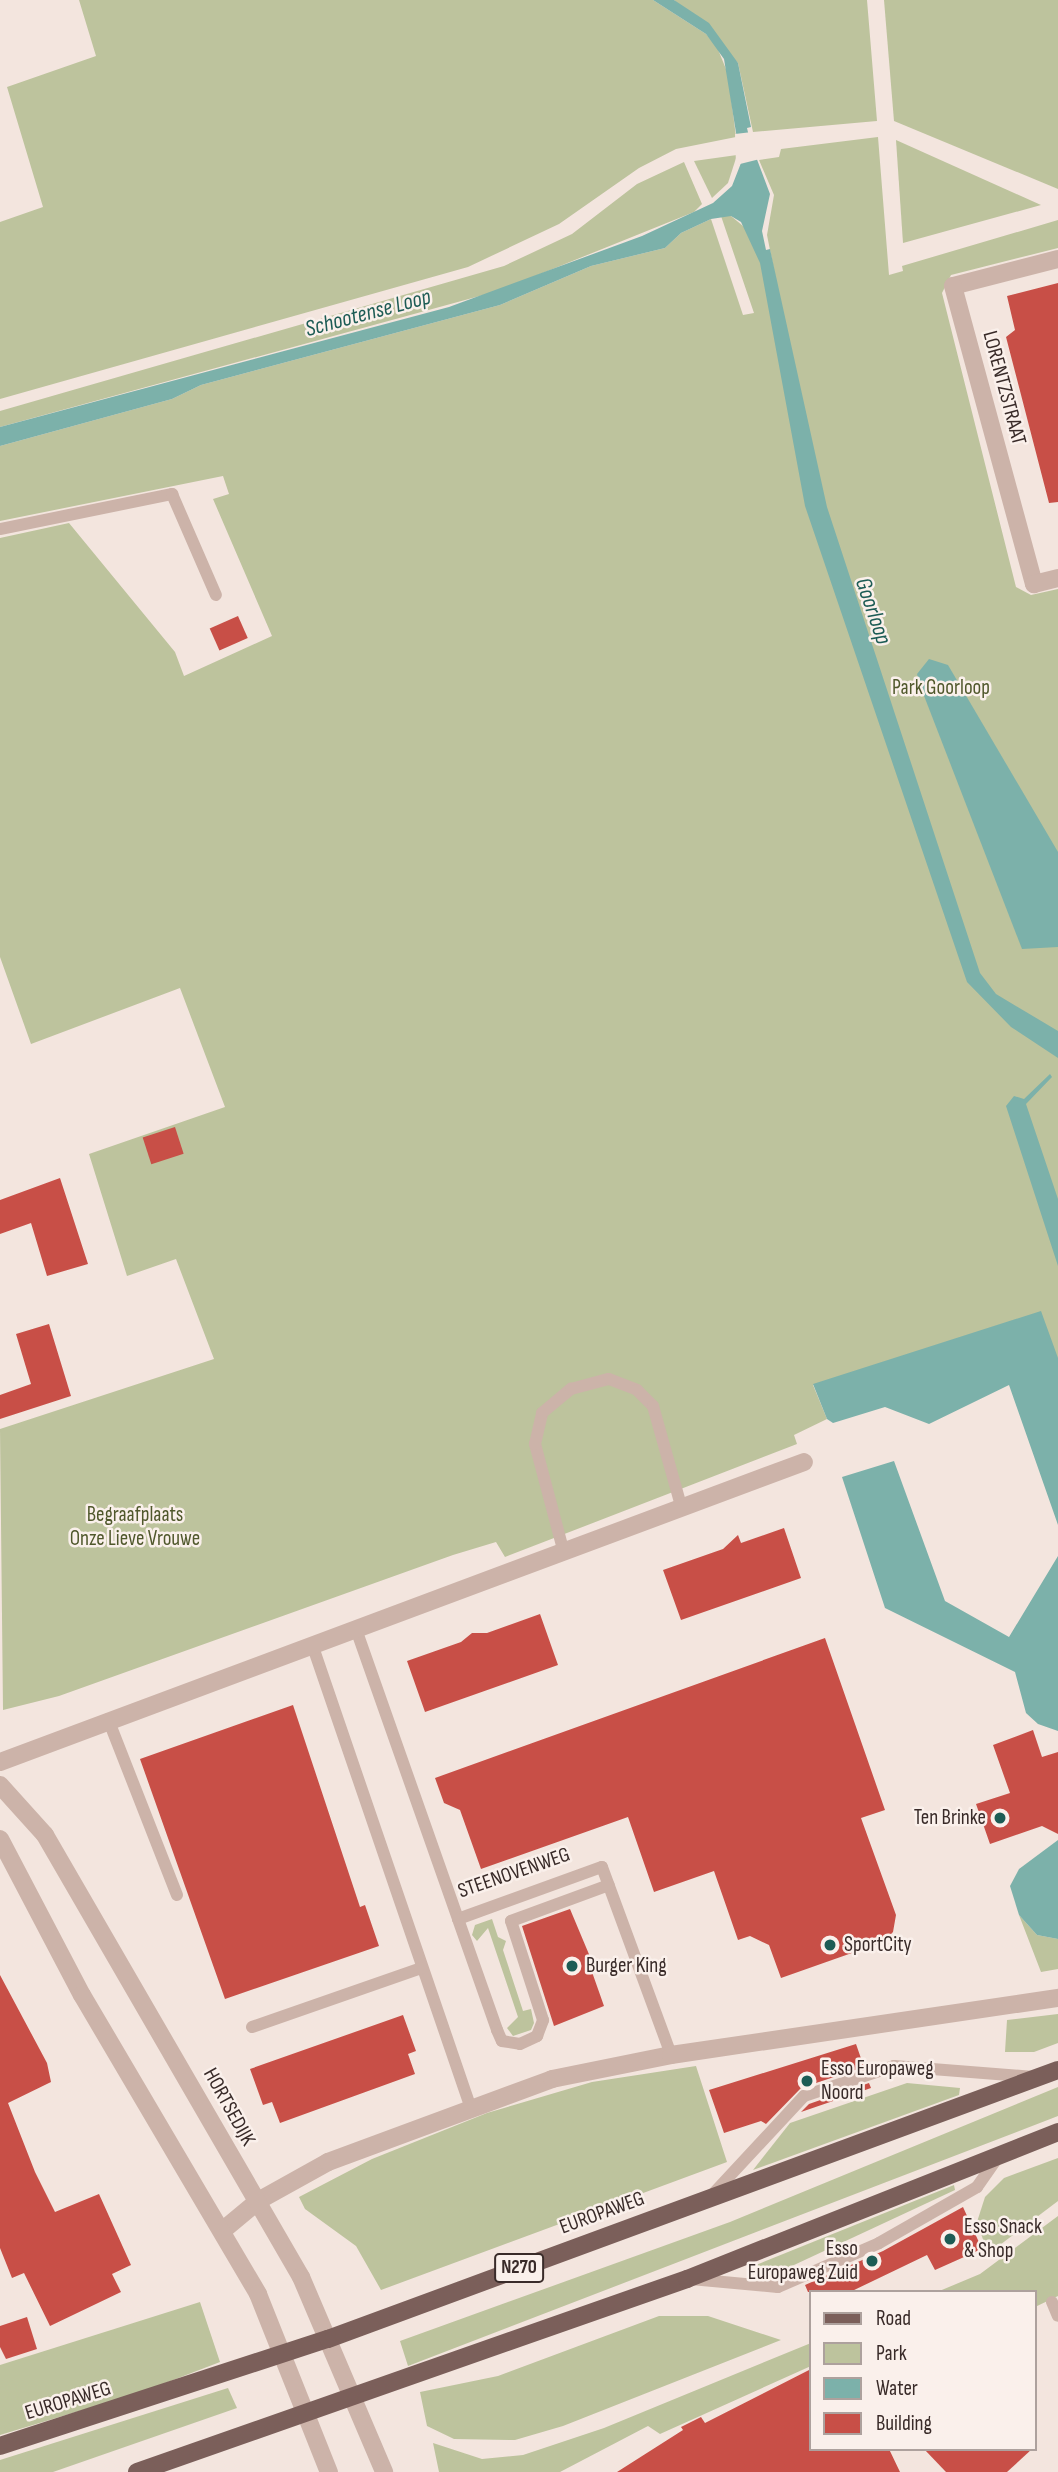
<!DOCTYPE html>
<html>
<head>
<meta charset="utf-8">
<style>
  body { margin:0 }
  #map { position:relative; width:1058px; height:2472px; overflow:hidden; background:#f3e5de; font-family:"Sofia Sans Condensed",sans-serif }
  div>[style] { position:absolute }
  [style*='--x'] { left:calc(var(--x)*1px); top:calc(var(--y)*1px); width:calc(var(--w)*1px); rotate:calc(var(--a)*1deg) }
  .green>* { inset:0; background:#bdc39d }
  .water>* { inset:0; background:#7cb1aa }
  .pier>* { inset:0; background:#f3e5de }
  .building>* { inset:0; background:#c84f47; transform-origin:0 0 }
  .service>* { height:12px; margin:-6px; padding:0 6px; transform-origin:6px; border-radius:6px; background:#ccb3a9 }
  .minor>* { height:18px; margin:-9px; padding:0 9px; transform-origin:9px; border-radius:9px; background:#ccb3a9 }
  .tertiary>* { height:18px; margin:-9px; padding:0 9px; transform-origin:9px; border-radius:9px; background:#ccb3a9 }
  .primary>* { height:18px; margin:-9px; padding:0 9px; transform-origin:9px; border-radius:9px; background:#7b5f5a }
  .dots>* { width:19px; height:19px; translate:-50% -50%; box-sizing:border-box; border:4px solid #faf0eb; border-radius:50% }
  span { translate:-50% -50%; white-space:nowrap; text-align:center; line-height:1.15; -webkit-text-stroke:5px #faf0eb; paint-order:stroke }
  .shield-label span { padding:2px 5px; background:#faf0eb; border:2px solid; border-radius:5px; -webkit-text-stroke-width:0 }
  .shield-label { font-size:19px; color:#392b29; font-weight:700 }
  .street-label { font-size:21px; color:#392b29 }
  .park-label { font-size:21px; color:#50582c }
  .poi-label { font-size:21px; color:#392b29 }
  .right { translate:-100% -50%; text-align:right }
  .left { translate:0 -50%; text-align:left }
  .water-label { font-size:23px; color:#1d5c55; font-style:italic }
  .legend { position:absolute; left:809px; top:2290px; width:228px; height:161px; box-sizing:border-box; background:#faf0eb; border:2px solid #ada19d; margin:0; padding:9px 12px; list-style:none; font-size:21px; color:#392b29 }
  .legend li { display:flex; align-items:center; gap:14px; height:35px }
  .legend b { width:35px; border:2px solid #ada19d }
</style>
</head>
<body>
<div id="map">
  <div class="green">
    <div style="clip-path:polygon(79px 0,653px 0,706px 34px,717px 47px,728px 74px,736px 137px,676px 149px,639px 168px,559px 224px,468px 267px,0 399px,0 222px,43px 207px,7px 87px,96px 56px)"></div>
    <div style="clip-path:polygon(674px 0,867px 0,877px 121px,753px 132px,738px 63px)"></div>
    <div style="clip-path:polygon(884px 0,1058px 0,1058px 189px,894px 121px)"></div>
    <div style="clip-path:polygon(878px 137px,889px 275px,903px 271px,902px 266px,1058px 220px,1058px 248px,951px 275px,942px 293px,1016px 587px,1031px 595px,1058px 589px,1058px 1459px,1018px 1319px,813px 1385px,827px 1419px,794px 1435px,797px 1444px,505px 1557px,496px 1542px,453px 1555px,59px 1696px,3px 1710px,0 1429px,214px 1359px,176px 1259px,127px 1276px,89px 1154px,225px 1107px,180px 988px,31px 1044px,0 957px,0 538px,69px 523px,175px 652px,184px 676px,272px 636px,213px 499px,229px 494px,223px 476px,0 521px,0 446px,172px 399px,201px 385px,500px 305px,591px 266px,665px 248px,681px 233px,711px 219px,743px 315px,754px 313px,721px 216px,731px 216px,749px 231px,781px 305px,767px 235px,774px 195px,759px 160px,779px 157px,781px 149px)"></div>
    <div style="clip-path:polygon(896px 140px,1041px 205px,903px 243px)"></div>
    <div style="clip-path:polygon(737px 155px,728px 183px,712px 198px,694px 161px)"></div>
    <div style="clip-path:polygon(684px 162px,702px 204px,694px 212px,498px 291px,0 427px,0 411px,504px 266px,572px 234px,637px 184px)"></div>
    <div style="clip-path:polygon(1019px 1915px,1037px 1935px,1058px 1939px,1058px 1969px,1041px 1972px)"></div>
    <div style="clip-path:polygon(492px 1919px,498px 1937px,506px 1941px,503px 1950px,523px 2011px,531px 2009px,534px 2023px,531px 2030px,513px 2036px,507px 2028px,518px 2017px,488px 1928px,477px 1941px,472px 1935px,475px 1925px)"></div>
    <div style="clip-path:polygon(1058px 2014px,1058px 2043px,1034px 2052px,1005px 2052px,1007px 2020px)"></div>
    <div style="clip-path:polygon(696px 2066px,727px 2162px,381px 2290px,356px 2246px,305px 2209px,299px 2197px,372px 2159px,487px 2113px,592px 2082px)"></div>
    <div style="clip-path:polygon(907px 2083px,960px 2088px,959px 2095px,753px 2170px,790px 2123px)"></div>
    <div style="clip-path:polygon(1058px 2087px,1058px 2116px,408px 2366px,400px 2341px,730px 2222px)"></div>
    <div style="clip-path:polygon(1058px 2158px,1058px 2201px,988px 2254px,977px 2222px,985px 2197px,1004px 2178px)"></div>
    <div style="clip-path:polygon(954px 2185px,955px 2190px,779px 2272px,759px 2273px,756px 2265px)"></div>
    <div style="clip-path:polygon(1058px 2216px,1058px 2296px,1035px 2307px,1035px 2292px,937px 2292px,980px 2274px)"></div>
    <div style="clip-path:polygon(200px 2302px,220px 2362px,142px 2392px,0 2435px,0 2365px)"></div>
    <div style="clip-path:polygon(659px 2316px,708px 2316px,781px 2340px,563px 2426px,515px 2440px,454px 2439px,427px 2426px,420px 2392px,498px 2376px)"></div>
    <div style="clip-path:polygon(811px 2343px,811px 2366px,660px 2434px,648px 2426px,560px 2472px,439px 2472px,433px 2443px,482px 2459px,523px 2455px,604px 2428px)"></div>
    <div style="clip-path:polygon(228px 2388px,237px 2408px,53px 2472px,0 2472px,0 2460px)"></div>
  </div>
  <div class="water">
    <div style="clip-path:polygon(653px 0,674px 0,709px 23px,738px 63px,751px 127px,747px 128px,750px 141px,770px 194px,762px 231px,766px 250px,770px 249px,827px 507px,980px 973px,996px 994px,1058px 1031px,1058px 1058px,1011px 1027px,967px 982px,805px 506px,760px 263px,741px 222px,731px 216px,711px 219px,681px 233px,665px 248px,591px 266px,500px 305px,201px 385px,172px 399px,0 446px,0 427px,449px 307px,642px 236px,713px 203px,732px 186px,741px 163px,724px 59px,706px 34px)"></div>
    <div style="clip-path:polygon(929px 659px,948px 665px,1058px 852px,1058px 947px,1022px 949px,921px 688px,917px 674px)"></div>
    <div style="clip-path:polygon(1050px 1074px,1052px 1077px,1026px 1104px,1058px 1199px,1058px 1266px,1006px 1106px,1014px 1096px,1024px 1099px)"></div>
    <div style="clip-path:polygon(1041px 1311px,1058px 1358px,1058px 1525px,1009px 1385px,929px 1424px,885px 1407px,833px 1423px,827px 1419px,813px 1384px)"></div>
    <div style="clip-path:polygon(894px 1461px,945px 1601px,1009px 1637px,1058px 1556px,1058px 1731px,1038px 1724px,1026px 1713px,1015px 1672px,885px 1608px,842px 1477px)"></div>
    <div style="clip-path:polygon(1058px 1840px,1058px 1939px,1037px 1935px,1019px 1915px,1010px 1886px,1019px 1869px)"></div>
  </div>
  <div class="pier">
    <div style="clip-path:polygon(752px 132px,760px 159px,736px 165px,735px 134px)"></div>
  </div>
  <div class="building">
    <div style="clip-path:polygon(1058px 283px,1058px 502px,1049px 503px,1006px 337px,1015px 330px,1007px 296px)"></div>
    <div style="left:238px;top:616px;width:24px;height:31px;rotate:66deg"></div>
    <div style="left:175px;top:1127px;width:28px;height:34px;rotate:72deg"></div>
    <div style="clip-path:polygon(60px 1178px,88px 1264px,47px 1276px,31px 1223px,0 1234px,0 1200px)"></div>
    <div style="clip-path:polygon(49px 1324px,71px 1396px,0 1419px,0 1395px,31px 1384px,16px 1334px)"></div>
    <div style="clip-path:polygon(784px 1528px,801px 1578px,681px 1620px,663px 1570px,723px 1549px,738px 1535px,741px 1543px)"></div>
    <div style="clip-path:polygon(540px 1614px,558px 1665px,425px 1712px,407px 1661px,461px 1642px,472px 1633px,487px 1633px)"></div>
    <div style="clip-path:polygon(825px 1638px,885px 1810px,861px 1818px,896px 1915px,893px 1932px,883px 1942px,781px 1978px,769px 1945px,750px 1936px,738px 1940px,714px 1871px,654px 1892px,628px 1817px,481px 1869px,460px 1810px,444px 1803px,435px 1778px)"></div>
    <div style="clip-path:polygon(293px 1705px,360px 1907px,365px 1905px,379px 1946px,225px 1999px,140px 1759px)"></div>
    <div style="clip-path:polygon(1033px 1730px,1042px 1757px,1058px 1752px,1058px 1834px,1042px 1826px,990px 1844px,976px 1804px,1010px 1793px,993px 1745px)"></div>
    <div style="clip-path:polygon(570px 1909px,596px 1971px,592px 1972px,604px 2006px,554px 2026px,522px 1926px)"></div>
    <div style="clip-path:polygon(0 1975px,47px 2063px,51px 2082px,8px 2103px,35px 2172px,55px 2212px,99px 2194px,131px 2265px,112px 2274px,121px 2292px,50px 2326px,24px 2273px,12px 2278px,0 2248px)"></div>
    <div style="clip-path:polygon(403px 2015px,416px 2051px,408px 2054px,415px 2074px,280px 2123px,272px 2102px,263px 2105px,250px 2069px)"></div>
    <div style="clip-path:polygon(856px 2044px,864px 2067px,801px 2088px,766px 2124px,761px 2121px,724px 2133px,709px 2090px)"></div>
    <div style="clip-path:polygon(869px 2083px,871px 2088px,801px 2112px,809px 2104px)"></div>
    <div style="clip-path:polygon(963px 2207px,982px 2249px,935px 2270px,927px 2255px,850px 2292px,808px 2292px,805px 2285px,883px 2251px)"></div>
    <div style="clip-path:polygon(27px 2317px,37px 2349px,6px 2359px,0 2347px,0 2326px)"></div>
    <div style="clip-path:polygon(811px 2369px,811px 2449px,889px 2449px,900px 2472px,617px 2472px,683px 2430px,681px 2427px,701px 2417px,705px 2423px)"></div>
    <div style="clip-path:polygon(924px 2449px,1032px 2449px,1007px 2472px,946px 2472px)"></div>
  </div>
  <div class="service">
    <div style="--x:0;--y:529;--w:176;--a:-11.5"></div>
    <div style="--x:172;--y:494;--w:110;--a:66.5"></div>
    <div style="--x:564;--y:1553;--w:113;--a:-104.9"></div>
    <div style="--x:535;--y:1444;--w:32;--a:-77"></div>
    <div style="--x:542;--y:1413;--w:38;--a:-40"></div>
    <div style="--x:571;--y:1389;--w:39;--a:-15"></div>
    <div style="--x:609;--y:1379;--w:30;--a:21"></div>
    <div style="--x:637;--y:1390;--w:23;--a:45"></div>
    <div style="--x:653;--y:1406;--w:107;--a:74.3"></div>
    <div style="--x:357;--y:1632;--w:304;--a:70.6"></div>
    <div style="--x:458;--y:1919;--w:153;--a:-19.9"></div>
    <div style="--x:602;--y:1867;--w:200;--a:69.8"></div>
    <div style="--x:313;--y:1647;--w:485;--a:71.1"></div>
    <div style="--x:108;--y:1719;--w:189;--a:68.6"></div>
    <div style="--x:458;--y:1919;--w:118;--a:70.6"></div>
    <div style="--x:497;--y:2030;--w:12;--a:66"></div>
    <div style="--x:502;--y:2041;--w:18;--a:9"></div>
    <div style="--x:520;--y:2044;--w:19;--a:-25"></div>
    <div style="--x:537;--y:2036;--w:17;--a:-69"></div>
    <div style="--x:543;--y:2020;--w:104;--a:-107.9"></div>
    <div style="--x:511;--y:1921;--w:104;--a:-20.2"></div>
    <div style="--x:252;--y:2027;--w:179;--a:-19.2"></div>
    <div style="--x:712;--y:2195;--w:135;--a:-47.1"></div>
    <div style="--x:804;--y:2096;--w:95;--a:-18.4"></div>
    <div style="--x:894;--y:2066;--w:140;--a:4.5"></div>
    <div style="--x:691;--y:2279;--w:87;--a:5.3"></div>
    <div style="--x:778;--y:2287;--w:110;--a:-23.5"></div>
    <div style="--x:879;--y:2243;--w:113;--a:-29.7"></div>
    <div style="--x:977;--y:2187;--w:39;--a:-55"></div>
    <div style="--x:1052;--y:2302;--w:15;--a:67"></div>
  </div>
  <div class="minor">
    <div style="--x:1058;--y:259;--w:108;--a:165.6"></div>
    <div style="--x:953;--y:286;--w:309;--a:74.8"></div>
    <div style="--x:1034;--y:584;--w:25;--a:-14"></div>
    <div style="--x:0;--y:1762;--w:858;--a:-20.46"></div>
    <div style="--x:222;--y:2231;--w:47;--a:-39.8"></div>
    <div style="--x:258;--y:2201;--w:80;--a:-29.1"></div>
    <div style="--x:328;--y:2162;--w:239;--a:-20.3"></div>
    <div style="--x:552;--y:2079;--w:121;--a:-11.4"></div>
    <div style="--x:671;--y:2055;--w:391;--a:-8.4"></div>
  </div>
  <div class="tertiary">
    <div style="--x:0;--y:1785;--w:67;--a:48"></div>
    <div style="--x:45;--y:1835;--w:511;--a:59.92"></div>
    <div style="--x:301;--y:2277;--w:212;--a:66.9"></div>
    <div style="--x:0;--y:1839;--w:176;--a:62.3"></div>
    <div style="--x:82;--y:1995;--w:347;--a:59.5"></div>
    <div style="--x:258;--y:2294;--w:192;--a:68.3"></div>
  </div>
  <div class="primary">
    <div style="--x:0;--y:2446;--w:345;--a:-18.1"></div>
    <div style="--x:328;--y:2339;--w:778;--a:-20.23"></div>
    <div style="--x:137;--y:2472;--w:583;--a:-19.34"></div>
    <div style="--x:687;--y:2279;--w:399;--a:-21.6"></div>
  </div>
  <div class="dots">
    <div style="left:1000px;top:1818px;background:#1d5c55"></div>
    <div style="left:830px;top:1945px;background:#1d5c55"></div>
    <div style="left:572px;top:1966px;background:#1d5c55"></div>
    <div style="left:807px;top:2081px;background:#1d5c55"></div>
    <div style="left:950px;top:2239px;background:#1d5c55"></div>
    <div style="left:872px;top:2261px;background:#1d5c55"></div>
  </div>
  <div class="shield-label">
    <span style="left:519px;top:2268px">N270</span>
  </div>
  <div class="street-label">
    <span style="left:1004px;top:388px;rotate:75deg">LORENTZSTRAAT</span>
    <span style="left:514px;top:1873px;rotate:-19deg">STEENOVENWEG</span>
    <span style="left:229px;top:2107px;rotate:61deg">HORTSEDIJK</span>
    <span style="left:602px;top:2213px;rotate:-20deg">EUROPAWEG</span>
    <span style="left:68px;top:2401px;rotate:-17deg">EUROPAWEG</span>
  </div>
  <div class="park-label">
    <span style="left:941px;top:688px">Park Goorloop</span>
    <span style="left:135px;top:1527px">Begraafplaats<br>Onze Lieve Vrouwe</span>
  </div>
  <div class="poi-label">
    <span class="right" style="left:986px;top:1818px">Ten Brinke</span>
    <span class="left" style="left:844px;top:1945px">SportCity</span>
    <span class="left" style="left:586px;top:1966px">Burger King</span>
    <span class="left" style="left:821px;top:2081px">Esso Europaweg<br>Noord</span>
    <span class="left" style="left:964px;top:2239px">Esso Snack<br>&amp; Shop</span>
    <span class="right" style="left:858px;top:2261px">Esso<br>Europaweg Zuid</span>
  </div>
  <div class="water-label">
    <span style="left:368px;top:313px;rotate:-15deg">Schootense Loop</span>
    <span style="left:873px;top:611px;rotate:71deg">Goorloop</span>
  </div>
  <ul class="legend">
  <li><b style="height:9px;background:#7b5f5a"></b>Road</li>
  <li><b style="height:19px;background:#bdc39d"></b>Park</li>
  <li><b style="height:19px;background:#7cb1aa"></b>Water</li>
  <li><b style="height:19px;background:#c84f47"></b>Building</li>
  </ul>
</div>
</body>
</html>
